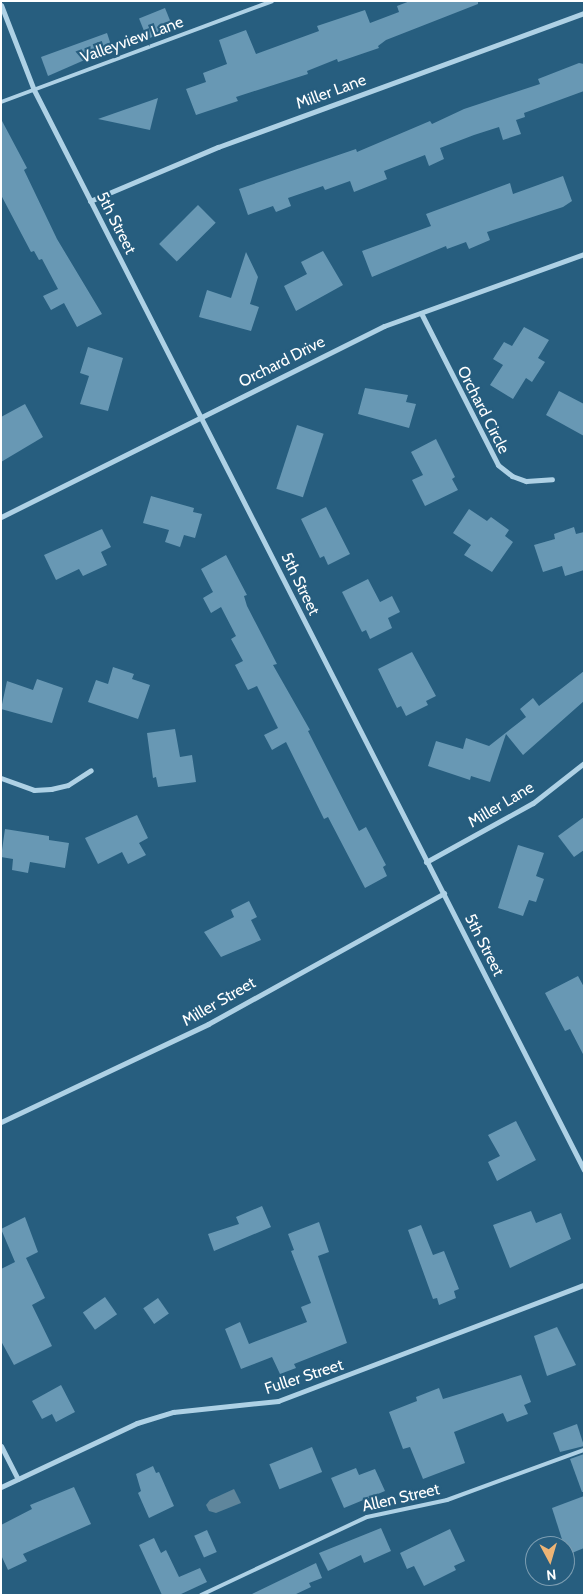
<!DOCTYPE html>
<html>
<head>
<meta charset="utf-8">
<style>
  body { margin:0 }
  #map { position:relative; width:585px; height:1596px; overflow:hidden; background:#275e7f; font-family:Cabin,sans-serif }
  div>[style] { position:absolute }
  [style*='--x'] { left:calc(var(--x)*1px); top:calc(var(--y)*1px); width:calc(var(--w)*1px); rotate:calc(var(--a)*1deg) }
  .water>* { inset:0; background:#5f869c }
  .building>* { inset:0; background:#6898b4; transform-origin:0 0 }
  .lane>* { height:4px; margin:-2px; padding:0 2px; transform-origin:2px; border-radius:2px; background:#aed1e5 }
  .street>* { height:5px; margin:-2.5px; padding:0 2.5px; transform-origin:2.5px; border-radius:2.5px; background:#aed1e5 }
  span { translate:-50% -50%; white-space:nowrap; text-align:center; line-height:1.15; -webkit-text-stroke:4.5px #275e7f; paint-order:stroke }
  .street-label { font-size:16px; color:#fff }
  .frame { position:absolute; inset:0; border:2px solid #fff; pointer-events:none }
  .north { position:absolute; left:525px; top:1536px; width:50px; height:50px; box-sizing:border-box; background:#275e7f; border:1px solid #7d9eb2; border-radius:50%; rotate:174deg; font-size:14px; font-weight:700; line-height:20px; text-align:center; color:#fff }
  .north::after { content:''; display:block; margin:auto; width:18px; height:22px; background:#edb475; clip-path:polygon(50% 0,100% 100%,50% 72%,0 100%) }
</style>
</head>
<body>
<div id="map">
  <div class="water">
    <div style="clip-path:polygon(234px 1489px,241px 1503px,216px 1513px,209px 1511px,206px 1505px,210px 1500px)"></div>
  </div>
  <div class="building">
    <div style="clip-path:polygon(410px 1px,478px 1px,478px 4px,386px 40px,378px 46px,379px 48px,338px 62px,337px 59px,307px 71px,308px 74px,236px 97px,238px 101px,196px 115px,186px 89px,206px 82px,203px 73px,227px 64px,219px 40px,246px 30px,256px 54px,319px 31px,317px 26px,365px 10px,370px 23px,399px 12px,397px 6px)"></div>
    <div style="left:165px;top:8px;width:22px;height:28px;rotate:68deg"></div>
    <div style="clip-path:polygon(107px 33px,112px 48px,48px 76px,41px 57px)"></div>
    <div style="clip-path:polygon(579px 63px,584px 64px,584px 91px,524px 113px,525px 117px,516px 120px,521px 134px,503px 140px,499px 127px,474px 135px,440px 148px,444px 159px,429px 166px,425px 155px,384px 171px,387px 179px,354px 192px,350px 181px,325px 190px,323px 186px,288px 198px,291px 206px,276px 212px,273px 206px,248px 215px,239px 189px,356px 149px,357px 152px,430px 121px,432px 124px,464px 109px,540px 84px,538px 79px)"></div>
    <div style="clip-path:polygon(158px 98px,150px 130px,98px 119px)"></div>
    <div style="clip-path:polygon(1px 119px,27px 168px,24px 170px,57px 239px,102px 314px,77px 327px,64px 303px,51px 310px,43px 296px,58px 289px,42px 259px,39px 260px,34px 251px,31px 252px,1px 195px)"></div>
    <div style="clip-path:polygon(563px 176px,572px 201px,563px 207px,487px 232px,490px 240px,469px 249px,466px 242px,447px 249px,446px 246px,372px 277px,362px 251px,431px 226px,426px 214px,510px 183px,513px 194px)"></div>
    <div style="left:198px;top:205px;width:25px;height:55px;rotate:45deg"></div>
    <div style="clip-path:polygon(323px 251px,343px 285px,296px 311px,284px 286px,307px 274px,301px 262px)"></div>
    <div style="clip-path:polygon(246px 252px,258px 277px,250px 304px,259px 307px,251px 331px,199px 317px,207px 290px,231px 298px)"></div>
    <div style="clip-path:polygon(524px 327px,549px 340px,538px 358px,545px 362px,532px 382px,526px 378px,513px 399px,490px 385px,503px 365px,493px 359px,504px 342px,512px 346px)"></div>
    <div style="clip-path:polygon(88px 347px,123px 358px,108px 411px,80px 404px,89px 376px,80px 373px)"></div>
    <div style="clip-path:polygon(365px 388px,408px 395px,406px 402px,416px 404px,409px 428px,358px 414px)"></div>
    <div style="clip-path:polygon(559px 391px,584px 404px,584px 436px,546px 415px)"></div>
    <div style="clip-path:polygon(25px 404px,43px 437px,1px 462px,1px 417px)"></div>
    <div style="left:297px;top:425px;width:28px;height:67px;rotate:18deg"></div>
    <div style="clip-path:polygon(436px 439px,455px 477px,452px 479px,458px 490px,425px 506px,412px 480px,423px 475px,411px 452px)"></div>
    <div style="clip-path:polygon(151px 496px,194px 508px,193px 512px,202px 514px,195px 538px,184px 535px,180px 547px,165px 542px,169px 530px,143px 523px)"></div>
    <div style="clip-path:polygon(326px 507px,350px 554px,328px 565px,324px 556px,320px 558px,301px 519px)"></div>
    <div style="clip-path:polygon(469px 509px,487px 521px,491px 517px,509px 530px,505px 536px,513px 542px,492px 572px,464px 555px,471px 545px,453px 533px)"></div>
    <div style="clip-path:polygon(574px 527px,576px 534px,584px 532px,584px 570px,565px 576px,562px 566px,543px 572px,534px 545px,555px 539px,554px 534px)"></div>
    <div style="clip-path:polygon(102px 529px,111px 547px,101px 552px,107px 565px,83px 576px,79px 569px,56px 580px,44px 555px)"></div>
    <div style="clip-path:polygon(226px 555px,247px 595px,244px 596px,247px 606px,277px 664px,273px 665px,310px 730px,308px 731px,359px 831px,366px 827px,386px 865px,383px 867px,387px 876px,365px 888px,328px 817px,324px 819px,286px 742px,272px 750px,264px 735px,278px 728px,257px 686px,248px 690px,235px 665px,243px 661px,231px 639px,236px 636px,221px 607px,211px 613px,203px 598px,213px 592px,201px 569px)"></div>
    <div style="clip-path:polygon(368px 579px,380px 602px,392px 596px,400px 612px,388px 618px,392px 628px,370px 639px,366px 630px,362px 632px,342px 592px)"></div>
    <div style="clip-path:polygon(412px 652px,436px 696px,426px 701px,428px 705px,406px 716px,401px 706px,397px 708px,378px 669px)"></div>
    <div style="clip-path:polygon(113px 667px,134px 674px,132px 679px,150px 685px,138px 719px,88px 702px,96px 680px,108px 684px)"></div>
    <div style="clip-path:polygon(584px 671px,584px 701px,523px 755px,506px 734px,490px 782px,471px 776px,470px 780px,428px 766px,436px 741px,463px 749px,466px 738px,489px 746px,526px 717px,520px 709px,533px 698px,539px 706px)"></div>
    <div style="clip-path:polygon(37px 679px,63px 688px,52px 723px,1px 709px,7px 681px,33px 690px)"></div>
    <div style="clip-path:polygon(175px 729px,180px 757px,192px 755px,196px 782px,158px 787px,156px 777px,153px 778px,147px 733px)"></div>
    <div style="clip-path:polygon(137px 815px,148px 838px,139px 843px,146px 855px,128px 864px,122px 852px,98px 864px,85px 838px)"></div>
    <div style="clip-path:polygon(584px 817px,584px 850px,574px 857px,558px 836px)"></div>
    <div style="clip-path:polygon(5px 829px,49px 836px,49px 840px,69px 843px,65px 868px,30px 862px,28px 873px,12px 870px,13px 859px,1px 857px)"></div>
    <div style="clip-path:polygon(518px 845px,544px 853px,536px 876px,544px 879px,536px 902px,529px 900px,523px 916px,498px 908px)"></div>
    <div style="clip-path:polygon(249px 901px,257px 917px,251px 920px,261px 940px,221px 957px,204px 932px,234px 917px,231px 910px)"></div>
    <div style="clip-path:polygon(578px 976px,584px 987px,584px 1056px,570px 1029px,565px 1031px,545px 993px)"></div>
    <div style="clip-path:polygon(516px 1121px,536px 1160px,497px 1181px,488px 1162px,500px 1156px,488px 1135px)"></div>
    <div style="clip-path:polygon(262px 1206px,271px 1227px,214px 1251px,208px 1234px,239px 1224px,236px 1217px)"></div>
    <div style="clip-path:polygon(531px 1211px,536px 1223px,561px 1213px,571px 1239px,510px 1268px,493px 1225px)"></div>
    <div style="clip-path:polygon(25px 1217px,38px 1252px,26px 1258px,45px 1298px,32px 1305px,52px 1346px,14px 1365px,1px 1341px,1px 1269px,15px 1262px,1px 1229px)"></div>
    <div style="clip-path:polygon(319px 1222px,329px 1252px,318px 1256px,347px 1343px,294px 1364px,296px 1368px,280px 1374px,272px 1357px,241px 1369px,225px 1329px,240px 1322px,249px 1344px,307px 1322px,301px 1307px,311px 1303px,291px 1251px,294px 1250px,288px 1234px)"></div>
    <div style="clip-path:polygon(421px 1225px,433px 1255px,444px 1251px,459px 1289px,454px 1291px,456px 1298px,439px 1305px,437px 1298px,433px 1299px,408px 1230px)"></div>
    <div style="left:105px;top:1297px;width:21px;height:27px;rotate:55deg"></div>
    <div style="left:158px;top:1298px;width:19px;height:18px;rotate:55deg"></div>
    <div style="clip-path:polygon(557px 1327px,576px 1365px,547px 1376px,534px 1336px)"></div>
    <div style="clip-path:polygon(521px 1375px,531px 1402px,524px 1405px,528px 1414px,507px 1422px,503px 1413px,454px 1432px,465px 1463px,423px 1479px,410px 1447px,403px 1449px,389px 1412px,417px 1401px,416px 1397px,439px 1388px,443px 1399px)"></div>
    <div style="clip-path:polygon(61px 1385px,75px 1412px,56px 1422px,52px 1414px,42px 1419px,32px 1401px)"></div>
    <div style="clip-path:polygon(577px 1424px,584px 1446px,560px 1452px,553px 1433px)"></div>
    <div style="left:312px;top:1447px;width:27px;height:46px;rotate:68deg"></div>
    <div style="clip-path:polygon(584px 1454px,584px 1492px,582px 1492px,570px 1459px)"></div>
    <div style="clip-path:polygon(153px 1466px,156px 1473px,159px 1472px,174px 1506px,149px 1518px,138px 1493px,141px 1491px,136px 1474px)"></div>
    <div style="clip-path:polygon(356px 1468px,359px 1475px,375px 1469px,385px 1491px,344px 1508px,331px 1478px)"></div>
    <div style="clip-path:polygon(74px 1487px,91px 1524px,23px 1554px,27px 1561px,8px 1570px,1px 1555px,1px 1525px,32px 1509px,30px 1505px)"></div>
    <div style="clip-path:polygon(584px 1496px,584px 1548px,567px 1555px,552px 1508px)"></div>
    <div style="clip-path:polygon(381px 1528px,391px 1551px,364px 1563px,361px 1555px,328px 1571px,319px 1553px)"></div>
    <div style="clip-path:polygon(450px 1529px,465px 1561px,454px 1566px,456px 1570px,424px 1586px,414px 1566px,407px 1569px,400px 1553px)"></div>
    <div style="left:207px;top:1530px;width:24px;height:14px;rotate:66deg"></div>
    <div style="clip-path:polygon(154px 1538px,161px 1553px,166px 1550px,179px 1577px,200px 1568px,207px 1582px,179px 1595px,162px 1595px,139px 1545px)"></div>
    <div style="clip-path:polygon(316px 1563px,322px 1578px,309px 1583px,311px 1587px,294px 1595px,250px 1595px)"></div>
  </div>
  <div class="lane">
    <div style="--x:1;--y:102;--w:289;--a:-20.4"></div>
    <div style="--x:201;--y:1595;--w:183;--a:-25.2"></div>
    <div style="--x:367;--y:1517;--w:82;--a:-12"></div>
    <div style="--x:447;--y:1500;--w:146;--a:-20.1"></div>
  </div>
  <div class="street">
    <div style="--x:1;--y:5;--w:91;--a:68.8"></div>
    <div style="--x:34;--y:90;--w:1212;--a:63.01"></div>
    <div style="--x:90;--y:201;--w:139;--a:-22.9"></div>
    <div style="--x:218;--y:147;--w:390;--a:-20.1"></div>
    <div style="--x:421;--y:313;--w:170;--a:63.1"></div>
    <div style="--x:498;--y:465;--w:18;--a:38"></div>
    <div style="--x:512;--y:476;--w:15;--a:20"></div>
    <div style="--x:526;--y:481;--w:26;--a:-4"></div>
    <div style="--x:1;--y:517;--w:428;--a:-26.5"></div>
    <div style="--x:384;--y:326;--w:213;--a:-19.8"></div>
    <div style="--x:1;--y:778;--w:35;--a:20"></div>
    <div style="--x:34;--y:790;--w:17;--a:-3"></div>
    <div style="--x:51;--y:789;--w:17;--a:-13"></div>
    <div style="--x:68;--y:785;--w:27;--a:-33"></div>
    <div style="--x:426;--y:862;--w:122;--a:-28.9"></div>
    <div style="--x:533;--y:803;--w:65;--a:-38.1"></div>
    <div style="--x:1;--y:1122;--w:229;--a:-25.3"></div>
    <div style="--x:208;--y:1024;--w:270;--a:-29"></div>
    <div style="--x:1;--y:1446;--w:37;--a:63"></div>
    <div style="--x:1;--y:1487;--w:150;--a:-25.2"></div>
    <div style="--x:137;--y:1423;--w:38;--a:-17"></div>
    <div style="--x:173;--y:1412;--w:106;--a:-6"></div>
    <div style="--x:278;--y:1401;--w:327;--a:-20.8"></div>
  </div>
  <div class="street-label">
    <span style="left:132px;top:40px;rotate:-20deg">Valleyview Lane</span>
    <span style="left:331px;top:92px;rotate:-20deg">Miller Lane</span>
    <span style="left:116px;top:223px;rotate:63deg">5th Street</span>
    <span style="left:282px;top:362px;rotate:-27deg">Orchard Drive</span>
    <span style="left:483px;top:410px;rotate:63deg">Orchard Circle</span>
    <span style="left:300px;top:584px;rotate:64deg">5th Street</span>
    <span style="left:501px;top:805px;rotate:-31deg">Miller Lane</span>
    <span style="left:484px;top:945px;rotate:63deg">5th Street</span>
    <span style="left:219px;top:1002px;rotate:-30deg">Miller Street</span>
    <span style="left:304px;top:1377px;rotate:-18deg">Fuller Street</span>
    <span style="left:401px;top:1498px;rotate:-13deg">Allen Street</span>
  </div>
  <div class="frame"></div>
  <div class="north">N</div>
</div>
</body>
</html>
